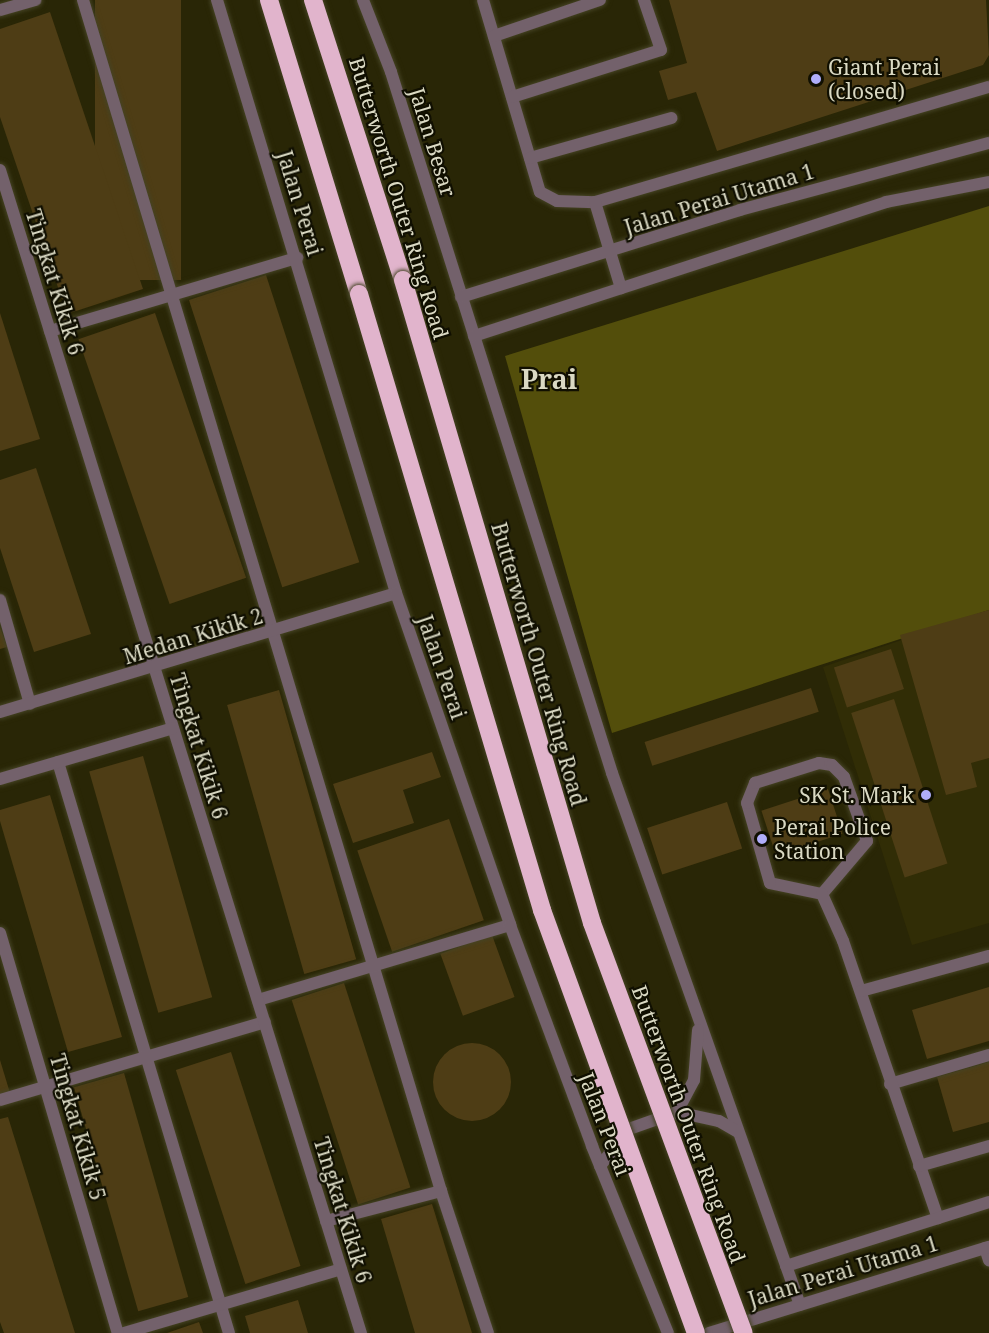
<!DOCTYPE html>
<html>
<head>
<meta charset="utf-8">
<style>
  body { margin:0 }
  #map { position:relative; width:989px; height:1333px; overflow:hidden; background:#292606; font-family:"Noto Serif",serif }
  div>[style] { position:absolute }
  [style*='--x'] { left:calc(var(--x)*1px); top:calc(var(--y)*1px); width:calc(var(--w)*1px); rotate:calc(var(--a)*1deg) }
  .built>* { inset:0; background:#312d06 }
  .forest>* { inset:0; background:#534e0b }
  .building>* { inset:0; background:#4e3d15; transform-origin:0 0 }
  .round { border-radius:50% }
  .roads { filter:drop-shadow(0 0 2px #454324) drop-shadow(0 0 2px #454324) }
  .service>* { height:12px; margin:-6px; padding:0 6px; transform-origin:6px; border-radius:6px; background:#73616b }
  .minor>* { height:12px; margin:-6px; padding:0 6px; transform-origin:6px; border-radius:6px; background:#73616b }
  .tertiary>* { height:12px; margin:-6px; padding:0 6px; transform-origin:6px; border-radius:6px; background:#73616b }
  .motorway>* { height:18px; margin:-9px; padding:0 9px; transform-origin:9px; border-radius:9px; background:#e1b4cc }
  .bridges { filter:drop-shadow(0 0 2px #454324) drop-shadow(0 0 2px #454324) }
  .motorway-bridge>* { height:18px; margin:-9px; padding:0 9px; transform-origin:9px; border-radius:9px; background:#e1b4cc }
  .dots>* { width:16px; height:16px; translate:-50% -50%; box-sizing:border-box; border:3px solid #100f01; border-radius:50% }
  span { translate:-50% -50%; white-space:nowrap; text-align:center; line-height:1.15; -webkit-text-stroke:4.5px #100f01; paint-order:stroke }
  .poi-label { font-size:21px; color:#dad9c3 }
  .left { translate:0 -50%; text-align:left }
  .right { translate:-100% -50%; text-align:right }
  .street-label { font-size:21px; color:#dad9c3 }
  .district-label { font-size:27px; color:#dad9c3; font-weight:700 }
</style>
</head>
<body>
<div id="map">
  <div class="built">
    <div style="clip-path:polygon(989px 610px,989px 923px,912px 945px,823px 667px)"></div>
  </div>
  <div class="forest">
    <div style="clip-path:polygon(989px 206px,989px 610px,612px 733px,505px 356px)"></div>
  </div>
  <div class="building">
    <div style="left:95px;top:0;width:86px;height:280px"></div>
    <div style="clip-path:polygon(669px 0,986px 0,989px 55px,983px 65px,717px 151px,696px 92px,668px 100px,659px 71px,687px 63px)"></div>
    <div style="clip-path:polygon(50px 12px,143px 289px,67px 314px,0 117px,0 29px)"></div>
    <div style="left:266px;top:275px;width:302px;height:81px;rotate:72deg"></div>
    <div style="clip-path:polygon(0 313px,40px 439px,0 451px)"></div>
    <div style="left:155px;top:313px;width:280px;height:81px;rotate:71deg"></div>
    <div style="clip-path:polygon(36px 468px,91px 634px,34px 652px,0 548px,0 480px)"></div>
    <div style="clip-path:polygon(989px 610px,989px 758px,971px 763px,977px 787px,946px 795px,900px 635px)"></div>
    <div style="clip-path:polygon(0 627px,7px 647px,0 649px)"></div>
    <div style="left:891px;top:649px;width:42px;height:60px;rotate:72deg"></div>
    <div style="left:811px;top:688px;width:25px;height:175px;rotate:72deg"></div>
    <div style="left:279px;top:690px;width:280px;height:54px;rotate:74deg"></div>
    <div style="left:894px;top:699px;width:173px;height:45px;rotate:72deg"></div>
    <div style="clip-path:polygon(432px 752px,441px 777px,403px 790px,414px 823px,353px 843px,333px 784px)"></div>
    <div style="left:143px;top:756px;width:251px;height:56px;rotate:74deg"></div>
    <div style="left:828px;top:789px;width:47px;height:70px;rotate:72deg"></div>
    <div style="clip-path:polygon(50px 795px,122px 1037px,68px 1052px,0 821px,0 810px)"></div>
    <div style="left:727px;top:802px;width:49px;height:84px;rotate:72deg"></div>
    <div style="left:449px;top:819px;width:107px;height:97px;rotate:71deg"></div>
    <div style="left:492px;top:935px;width:66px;height:55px;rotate:70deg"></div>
    <div style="left:344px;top:983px;width:215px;height:55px;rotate:72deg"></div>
    <div style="clip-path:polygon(989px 987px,989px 1041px,927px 1059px,912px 1010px)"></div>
    <div class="round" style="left:433px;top:1043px;width:78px;height:78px"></div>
    <div style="left:231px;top:1052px;width:225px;height:58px;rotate:72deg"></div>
    <div style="clip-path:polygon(0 1060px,10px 1093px,0 1096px)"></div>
    <div style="clip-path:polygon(989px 1062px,989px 1122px,953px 1132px,937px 1077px)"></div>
    <div style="left:124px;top:1073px;width:233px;height:52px;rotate:74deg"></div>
    <div style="clip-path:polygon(8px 1117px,75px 1333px,4px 1333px,0 1322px,0 1119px)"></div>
    <div style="clip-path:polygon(432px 1204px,472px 1333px,415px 1333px,381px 1219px)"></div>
    <div style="clip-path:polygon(298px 1300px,308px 1333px,250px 1333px,245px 1316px)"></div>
    <div style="clip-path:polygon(199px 1322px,203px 1333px,167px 1333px)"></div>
  </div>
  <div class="roads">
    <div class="service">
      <div style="--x:83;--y:0;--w:1244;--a:73.27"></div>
      <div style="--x:441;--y:1191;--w:150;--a:71.7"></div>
      <div style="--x:483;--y:0;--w:200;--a:73.5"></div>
      <div style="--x:540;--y:192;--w:19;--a:28"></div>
      <div style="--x:557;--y:201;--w:38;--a:2"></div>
      <div style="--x:595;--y:202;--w:410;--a:-16.3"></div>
      <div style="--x:0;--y:10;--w:37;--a:-16"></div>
      <div style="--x:494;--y:36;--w:112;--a:-18.8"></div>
      <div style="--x:512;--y:97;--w:156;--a:-17.5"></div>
      <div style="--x:661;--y:50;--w:53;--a:-108.8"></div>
      <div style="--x:530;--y:158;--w:147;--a:-15.8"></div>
      <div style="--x:595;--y:202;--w:90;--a:73.2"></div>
      <div style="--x:50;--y:331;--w:258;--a:-16.5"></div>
      <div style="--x:0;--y:600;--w:108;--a:73.9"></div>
      <div style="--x:58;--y:762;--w:596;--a:73.33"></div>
      <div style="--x:819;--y:763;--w:13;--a:9"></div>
      <div style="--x:832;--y:765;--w:17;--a:45"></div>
      <div style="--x:844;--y:777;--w:68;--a:70.2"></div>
      <div style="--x:867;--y:841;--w:70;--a:130.3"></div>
      <div style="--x:822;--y:894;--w:53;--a:-168.1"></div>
      <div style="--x:770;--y:883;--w:83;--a:-106"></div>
      <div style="--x:747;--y:803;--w:22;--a:-68"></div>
      <div style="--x:755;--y:783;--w:67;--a:-17.4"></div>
      <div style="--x:822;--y:894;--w:51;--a:65.9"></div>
      <div style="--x:258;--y:1000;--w:263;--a:-16.6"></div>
      <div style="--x:890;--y:1084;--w:103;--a:-16.3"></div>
      <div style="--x:0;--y:1100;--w:276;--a:-16.4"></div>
      <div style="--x:326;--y:1221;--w:119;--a:-14.6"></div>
      <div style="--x:124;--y:1333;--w:226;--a:-16.4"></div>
    </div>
    <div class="minor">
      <div style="--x:363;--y:0;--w:77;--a:68.7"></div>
      <div style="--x:391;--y:72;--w:735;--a:72.5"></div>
      <div style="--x:612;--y:773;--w:564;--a:70.54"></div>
      <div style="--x:0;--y:170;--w:1218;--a:72.76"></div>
      <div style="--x:461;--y:297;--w:292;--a:-17.3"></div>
      <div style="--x:740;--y:210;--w:258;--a:-15.1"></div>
      <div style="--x:474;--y:336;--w:433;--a:-18"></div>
      <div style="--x:886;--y:202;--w:105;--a:-11"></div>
      <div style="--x:0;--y:712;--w:413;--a:-16.7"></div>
      <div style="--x:0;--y:779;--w:180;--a:-16.4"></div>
      <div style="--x:0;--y:933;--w:417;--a:73.6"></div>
      <div style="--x:843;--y:941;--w:293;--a:71.1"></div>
      <div style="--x:861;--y:991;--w:133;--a:-15.3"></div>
      <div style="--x:677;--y:1112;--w:36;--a:-62"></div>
      <div style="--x:694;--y:1080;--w:50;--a:-85.4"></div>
      <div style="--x:600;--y:1166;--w:47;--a:-51.9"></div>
      <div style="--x:629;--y:1129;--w:51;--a:-19.5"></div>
      <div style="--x:677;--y:1112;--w:43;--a:12.1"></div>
      <div style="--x:719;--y:1121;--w:22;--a:30"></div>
      <div style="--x:919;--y:1166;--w:73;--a:-15.9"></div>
      <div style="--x:985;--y:1248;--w:13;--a:72"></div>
      <div style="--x:786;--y:1266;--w:213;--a:-17.5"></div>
      <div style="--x:709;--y:1333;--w:293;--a:-17.1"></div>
    </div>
    <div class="tertiary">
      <div style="--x:217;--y:0;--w:619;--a:73.2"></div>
      <div style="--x:396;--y:593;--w:351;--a:71"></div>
      <div style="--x:510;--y:925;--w:236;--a:69.6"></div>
      <div style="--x:592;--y:1146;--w:202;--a:67.9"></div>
    </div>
    <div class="motorway">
      <div style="--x:269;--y:0;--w:307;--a:73"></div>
      <div style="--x:313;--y:0;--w:294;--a:72.2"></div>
    </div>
  </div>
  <div class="bridges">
    <div class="motorway-bridge">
      <div style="--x:403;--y:280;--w:670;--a:73.62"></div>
      <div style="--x:592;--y:923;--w:437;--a:69.7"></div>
      <div style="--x:359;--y:294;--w:643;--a:73.45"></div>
      <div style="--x:542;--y:910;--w:450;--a:70"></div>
    </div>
  </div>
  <div class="dots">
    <div style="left:816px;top:79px;background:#b0aefa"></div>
    <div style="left:926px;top:795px;background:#b0aefa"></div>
    <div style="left:762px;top:839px;background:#b0aefa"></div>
  </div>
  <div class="poi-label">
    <span class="left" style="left:828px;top:79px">Giant Perai<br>(closed)</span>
    <span class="right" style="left:914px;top:795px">SK St. Mark</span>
    <span class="left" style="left:774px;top:839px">Perai Police<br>Station</span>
  </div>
  <div class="street-label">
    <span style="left:433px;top:142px;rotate:73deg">Jalan Besar</span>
    <span style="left:399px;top:198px;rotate:73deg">Butterworth Outer Ring Road</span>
    <span style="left:719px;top:199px;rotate:-17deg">Jalan Perai Utama 1</span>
    <span style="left:300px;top:203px;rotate:73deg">Jalan Perai</span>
    <span style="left:55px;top:282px;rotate:73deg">Tingkat Kikik 6</span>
    <span style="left:193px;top:636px;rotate:-17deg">Medan Kikik 2</span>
    <span style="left:539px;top:664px;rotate:74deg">Butterworth Outer Ring Road</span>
    <span style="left:442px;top:667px;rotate:71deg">Jalan Perai</span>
    <span style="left:199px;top:746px;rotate:73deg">Tingkat Kikik 6</span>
    <span style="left:605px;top:1124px;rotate:69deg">Jalan Perai</span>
    <span style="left:689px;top:1124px;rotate:70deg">Butterworth Outer Ring Road</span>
    <span style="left:78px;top:1127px;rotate:74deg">Tingkat Kikik 5</span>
    <span style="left:343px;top:1210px;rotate:73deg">Tingkat Kikik 6</span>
    <span style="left:843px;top:1271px;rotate:-17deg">Jalan Perai Utama 1</span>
  </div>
  <div class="district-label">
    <span style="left:549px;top:379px">Prai</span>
  </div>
</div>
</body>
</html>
